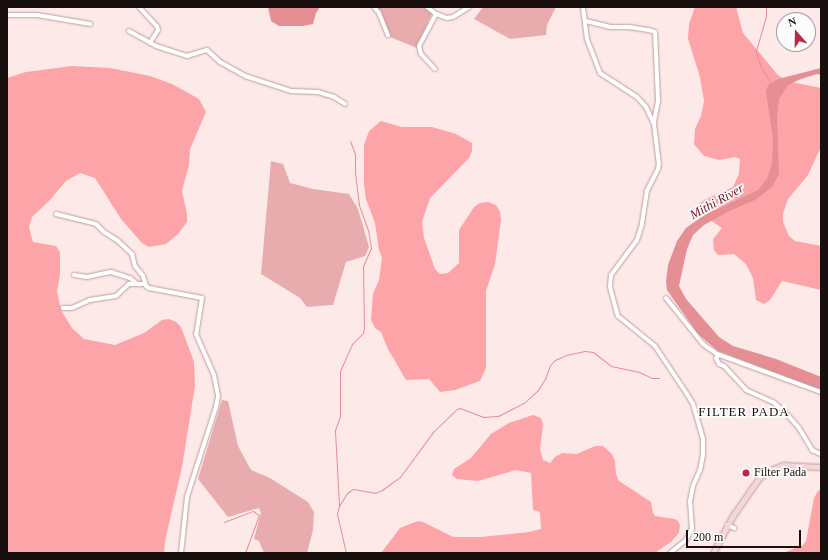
<!DOCTYPE html>
<html>
<head>
<meta charset="utf-8">
<style>
  body { margin:0 }
  #map { position:relative; width:828px; height:560px; overflow:hidden; background:#fee9e9; font-family:"Times New Roman",serif }
  div>[style] { position:absolute }
  [style*='--x'] { left:calc(var(--x)*1px); top:calc(var(--y)*1px); width:calc(var(--w)*1px); rotate:calc(var(--a)*1deg) }
  .green>* { inset:0; background:#e9acae }
  .forest>* { inset:0; background:#fda4a8 }
  .water>* { inset:0; background:#e58e93 }
  .stream>* { height:1px; margin:-0.5px; padding:0 0.5px; transform-origin:0.5px; border-radius:0.5px; background:#e58e93 }
  .roads { filter:drop-shadow(0 0 1px #be9e9f) drop-shadow(0 0 1px #be9e9f) }
  .minor>* { height:4px; margin:-2px; padding:0 2px; transform-origin:2px; border-radius:2px; background:#fff }
  .major>* { height:5px; margin:-2.5px; padding:0 2.5px; transform-origin:2.5px; border-radius:2.5px; background:#f5d6d6 }
  .dots>* { width:11px; height:11px; translate:-50% -50%; box-sizing:border-box; border:2px solid #fcfcfc; border-radius:50% }
  span { translate:-50% -50%; white-space:nowrap; text-align:center; line-height:1.15; -webkit-text-stroke:3.5px #fcfcfc; paint-order:stroke }
  .poi-label { font-size:12px; color:#1a0f0f }
  .left { translate:0 -50%; text-align:left }
  .water-label { font-size:13px; color:#801a2c; font-style:italic }
  .neighbourhood-label { font-size:13px; color:#1a0f0f; letter-spacing:1px }
  .frame { position:absolute; inset:0; border:8px solid #1a0f0f; pointer-events:none }
  .north { position:absolute; left:776px; top:12px; width:40px; height:40px; box-sizing:border-box; background:#fcfcfc; border:1px solid #a29d9d; border-radius:50%; rotate:340deg; font-size:11px; font-weight:700; line-height:16px; text-align:center; color:#1a0f0f }
  .north::after { content:''; display:block; margin:auto; width:14px; height:18px; background:#ba2943; clip-path:polygon(50% 0,100% 100%,50% 72%,0 100%) }
  .scale { position:absolute; left:686px; top:530px; width:115px; height:18px; box-sizing:border-box; border:2px solid #1a0f0f; border-top:0; padding-left:5px; font-size:12px; line-height:14px; white-space:nowrap; color:#1a0f0f; -webkit-text-stroke:3px #fcfcfc; paint-order:stroke }
</style>
</head>
<body>
<div id="map">
  <div class="green">
    <div style="clip-path:polygon(377px 7px,424px 7px,432px 13px,417px 48px,390px 37px)"></div>
    <div style="clip-path:polygon(483px 7px,556px 7px,547px 25px,546px 35px,510px 39px,474px 19px)"></div>
    <div style="clip-path:polygon(271px 161px,283px 164px,290px 183px,313px 189px,349px 194px,358px 209px,369px 247px,365px 256px,346px 262px,333px 305px,307px 307px,300px 298px,261px 274px)"></div>
    <div style="clip-path:polygon(222px 400px,228px 401px,238px 446px,251px 470px,270px 478px,308px 502px,314px 512px,313px 530px,307px 553px,264px 553px,259px 541px,254px 539px,261px 513px,259px 508px,228px 517px,198px 479px)"></div>
  </div>
  <div class="forest">
    <div style="clip-path:polygon(695px 7px,736px 7px,743px 33px,777px 74px,786px 81px,821px 88px,821px 147px,808px 175px,788px 199px,783px 214px,783px 222px,789px 236px,795px 241px,821px 246px,821px 290px,782px 281px,770px 300px,764px 304px,756px 300px,753px 278px,746px 264px,734px 254px,718px 255px,714px 250px,713px 239px,722px 228px,696px 211px,699px 204px,704px 200px,733px 187px,739px 174px,740px 159px,735px 157px,719px 160px,704px 156px,694px 144px,695px 129px,701px 116px,704px 101px,700px 77px,688px 39px,689px 24px)"></div>
    <div style="clip-path:polygon(72px 66px,110px 68px,150px 76px,172px 84px,199px 99px,206px 112px,190px 149px,189px 165px,182px 191px,187px 214px,187px 222px,178px 234px,166px 244px,149px 247px,142px 243px,121px 219px,95px 178px,80px 173px,66px 181px,50px 200px,32px 217px,29px 227px,33px 242px,56px 246px,60px 252px,60px 275px,57px 291px,61px 310px,72px 328px,84px 339px,115px 345px,144px 333px,162px 320px,169px 319px,176px 322px,181px 327px,194px 362px,195px 386px,182px 467px,165px 541px,164px 553px,7px 553px,7px 78px,26px 72px)"></div>
    <div style="clip-path:polygon(381px 121px,402px 127px,432px 127px,456px 134px,472px 143px,472px 151px,469px 158px,430px 198px,422px 222px,424px 238px,435px 269px,440px 274px,448px 273px,459px 263px,459px 230px,474px 207px,480px 203px,488px 202px,496px 205px,500px 212px,501px 220px,495px 264px,486px 291px,486px 368px,480px 381px,455px 390px,440px 392px,429px 379px,406px 380px,388px 349px,381px 332px,375px 328px,371px 320px,373px 294px,379px 280px,382px 258px,379px 250px,375px 223px,366px 199px,364px 185px,364px 145px,369px 131px)"></div>
    <div style="clip-path:polygon(533px 415px,541px 418px,543px 425px,540px 449px,543px 460px,550px 463px,555px 457px,562px 453px,577px 454px,595px 446px,603px 446px,612px 454px,615px 461px,616px 474px,619px 481px,651px 502px,653px 513px,655px 516px,675px 519px,678px 521px,680px 525px,679px 533px,672px 541px,655px 553px,381px 553px,400px 528px,418px 521px,423px 522px,453px 537px,481px 537px,529px 532px,541px 529px,540px 512px,533px 510px,531px 473px,516px 470px,478px 481px,457px 479px,452px 475px,454px 469px,471px 458px,491px 434px,509px 423px)"></div>
    <div style="clip-path:polygon(821px 489px,821px 553px,783px 553px,803px 545px,806px 541px,814px 498px,818px 491px)"></div>
  </div>
  <div class="water">
    <div style="clip-path:polygon(268px 7px,320px 7px,316px 13px,313px 24px,303px 26px,279px 26px,271px 21px)"></div>
    <div style="clip-path:polygon(821px 68px,821px 75px,817px 74px,801px 79px,788px 85px,779px 99px,777px 118px,779px 174px,772px 187px,755px 200px,729px 211px,704px 225px,693px 235px,687px 249px,679px 286px,686px 299px,719px 337px,733px 346px,776px 359px,821px 377px,821px 390px,718px 351px,698px 334px,667px 290px,666px 282px,668px 265px,677px 241px,686px 228px,703px 216px,758px 190px,767px 179px,772px 164px,773px 139px,766px 92px,768px 85px,778px 79px)"></div>
  </div>
  <div class="stream">
    <div style="--x:766;--y:7;--w:9;--a:90"></div>
    <div style="--x:766;--y:16;--w:37;--a:106"></div>
    <div style="--x:756;--y:52;--w:16;--a:72"></div>
    <div style="--x:761;--y:67;--w:20;--a:60"></div>
    <div style="--x:339;--y:505;--w:75;--a:-93.1"></div>
    <div style="--x:335;--y:430;--w:15;--a:-70"></div>
    <div style="--x:340;--y:416;--w:45;--a:-90"></div>
    <div style="--x:340;--y:371;--w:30;--a:-66"></div>
    <div style="--x:352;--y:344;--w:16;--a:-45"></div>
    <div style="--x:363;--y:333;--w:5;--a:-79"></div>
    <div style="--x:364;--y:328;--w:62;--a:-90.9"></div>
    <div style="--x:363;--y:266;--w:20;--a:-66"></div>
    <div style="--x:371;--y:248;--w:18;--a:-99"></div>
    <div style="--x:368;--y:230;--w:27;--a:-110"></div>
    <div style="--x:359;--y:205;--w:31;--a:-97"></div>
    <div style="--x:355;--y:174;--w:20;--a:-90"></div>
    <div style="--x:355;--y:154;--w:14;--a:-111"></div>
    <div style="--x:224;--y:522;--w:31;--a:-21"></div>
    <div style="--x:253;--y:511;--w:7;--a:34"></div>
    <div style="--x:259;--y:515;--w:40;--a:110.2"></div>
    <div style="--x:346;--y:553;--w:40;--a:-103"></div>
    <div style="--x:337;--y:514;--w:8;--a:-76"></div>
    <div style="--x:339;--y:506;--w:15;--a:-58"></div>
    <div style="--x:347;--y:493;--w:7;--a:-34"></div>
    <div style="--x:353;--y:489;--w:22;--a:10"></div>
    <div style="--x:375;--y:493;--w:8;--a:-23"></div>
    <div style="--x:382;--y:490;--w:22;--a:-36"></div>
    <div style="--x:400;--y:477;--w:56;--a:-53.7"></div>
    <div style="--x:433;--y:432;--w:33;--a:-44"></div>
    <div style="--x:457;--y:409;--w:3;--a:-18"></div>
    <div style="--x:460;--y:408;--w:25;--a:21"></div>
    <div style="--x:483;--y:417;--w:15;--a:-4"></div>
    <div style="--x:498;--y:416;--w:29;--a:-27"></div>
    <div style="--x:524;--y:403;--w:19;--a:-43"></div>
    <div style="--x:538;--y:390;--w:13;--a:-58"></div>
    <div style="--x:545;--y:379;--w:15;--a:-70"></div>
    <div style="--x:550;--y:365;--w:7;--a:-45"></div>
    <div style="--x:555;--y:360;--w:12;--a:-24"></div>
    <div style="--x:566;--y:355;--w:19;--a:-12"></div>
    <div style="--x:585;--y:351;--w:8;--a:7"></div>
    <div style="--x:593;--y:352;--w:23;--a:38"></div>
    <div style="--x:611;--y:366;--w:29;--a:12"></div>
    <div style="--x:639;--y:372;--w:14;--a:25"></div>
    <div style="--x:652;--y:378;--w:7;--a:0"></div>
  </div>
  <div class="roads">
    <div class="minor">
      <div style="--x:139;--y:7;--w:26;--a:47"></div>
      <div style="--x:157;--y:26;--w:4;--a:76"></div>
      <div style="--x:158;--y:30;--w:15;--a:122"></div>
      <div style="--x:374;--y:7;--w:8;--a:50"></div>
      <div style="--x:379;--y:13;--w:24;--a:68"></div>
      <div style="--x:427;--y:7;--w:11;--a:38"></div>
      <div style="--x:436;--y:14;--w:12;--a:20"></div>
      <div style="--x:447;--y:18;--w:6;--a:-9"></div>
      <div style="--x:453;--y:17;--w:19;--a:-32"></div>
      <div style="--x:583;--y:7;--w:32;--a:83"></div>
      <div style="--x:587;--y:39;--w:36;--a:69"></div>
      <div style="--x:600;--y:73;--w:44;--a:33"></div>
      <div style="--x:637;--y:97;--w:13;--a:48"></div>
      <div style="--x:646;--y:107;--w:19;--a:65"></div>
      <div style="--x:654;--y:124;--w:39;--a:83"></div>
      <div style="--x:659;--y:163;--w:6;--a:99"></div>
      <div style="--x:658;--y:169;--w:25;--a:117"></div>
      <div style="--x:647;--y:191;--w:33;--a:99"></div>
      <div style="--x:642;--y:224;--w:17;--a:107"></div>
      <div style="--x:637;--y:240;--w:44;--a:126.6"></div>
      <div style="--x:611;--y:275;--w:12;--a:95"></div>
      <div style="--x:610;--y:287;--w:30;--a:75"></div>
      <div style="--x:618;--y:316;--w:48;--a:39"></div>
      <div style="--x:655;--y:346;--w:58;--a:56.3"></div>
      <div style="--x:687;--y:394;--w:12;--a:59"></div>
      <div style="--x:693;--y:404;--w:36;--a:74"></div>
      <div style="--x:703;--y:439;--w:16;--a:90"></div>
      <div style="--x:703;--y:455;--w:15;--a:101"></div>
      <div style="--x:700;--y:470;--w:17;--a:114"></div>
      <div style="--x:693;--y:486;--w:15;--a:101"></div>
      <div style="--x:690;--y:501;--w:28;--a:86"></div>
      <div style="--x:692;--y:529;--w:13;--a:119"></div>
      <div style="--x:686;--y:540;--w:21;--a:141"></div>
      <div style="--x:7;--y:15;--w:30;--a:0"></div>
      <div style="--x:37;--y:15;--w:54;--a:9.6"></div>
      <div style="--x:586;--y:21;--w:25;--a:14"></div>
      <div style="--x:610;--y:27;--w:19;--a:0"></div>
      <div style="--x:629;--y:27;--w:20;--a:9"></div>
      <div style="--x:649;--y:30;--w:6;--a:18"></div>
      <div style="--x:655;--y:32;--w:69;--a:87.5"></div>
      <div style="--x:658;--y:101;--w:21;--a:101"></div>
      <div style="--x:129;--y:31;--w:31;--a:29"></div>
      <div style="--x:156;--y:46;--w:33;--a:18"></div>
      <div style="--x:187;--y:56;--w:21;--a:-17"></div>
      <div style="--x:207;--y:50;--w:18;--a:43"></div>
      <div style="--x:220;--y:62;--w:29;--a:29"></div>
      <div style="--x:245;--y:76;--w:48;--a:18.1"></div>
      <div style="--x:291;--y:91;--w:27;--a:2"></div>
      <div style="--x:318;--y:92;--w:17;--a:17"></div>
      <div style="--x:334;--y:97;--w:13;--a:32"></div>
      <div style="--x:435;--y:69;--w:21;--a:-133"></div>
      <div style="--x:421;--y:54;--w:8;--a:-104"></div>
      <div style="--x:419;--y:46;--w:36;--a:-62"></div>
      <div style="--x:56;--y:214;--w:41;--a:14"></div>
      <div style="--x:96;--y:224;--w:11;--a:45"></div>
      <div style="--x:104;--y:232;--w:15;--a:32"></div>
      <div style="--x:117;--y:240;--w:21;--a:43"></div>
      <div style="--x:132;--y:254;--w:12;--a:76"></div>
      <div style="--x:135;--y:266;--w:13;--a:51"></div>
      <div style="--x:143;--y:276;--w:10;--a:73"></div>
      <div style="--x:146;--y:286;--w:4;--a:34"></div>
      <div style="--x:149;--y:288;--w:54;--a:10.7"></div>
      <div style="--x:202;--y:298;--w:36;--a:99"></div>
      <div style="--x:196;--y:334;--w:45;--a:66.3"></div>
      <div style="--x:214;--y:375;--w:21;--a:79"></div>
      <div style="--x:218;--y:396;--w:11;--a:100"></div>
      <div style="--x:216;--y:407;--w:95;--a:107.9"></div>
      <div style="--x:187;--y:497;--w:56;--a:96.1"></div>
      <div style="--x:74;--y:275;--w:13;--a:9"></div>
      <div style="--x:87;--y:277;--w:25;--a:-12"></div>
      <div style="--x:111;--y:272;--w:20;--a:18"></div>
      <div style="--x:130;--y:278;--w:8;--a:40"></div>
      <div style="--x:666;--y:298;--w:59;--a:51.2"></div>
      <div style="--x:703;--y:344;--w:17;--a:36"></div>
      <div style="--x:717;--y:354;--w:111;--a:20.1"></div>
      <div style="--x:63;--y:308;--w:9;--a:0"></div>
      <div style="--x:72;--y:308;--w:20;--a:-24"></div>
      <div style="--x:90;--y:300;--w:26;--a:-9"></div>
      <div style="--x:116;--y:296;--w:18;--a:-43"></div>
      <div style="--x:129;--y:284;--w:16;--a:0"></div>
      <div style="--x:719;--y:355;--w:4;--a:135"></div>
      <div style="--x:716;--y:358;--w:7;--a:63"></div>
      <div style="--x:719;--y:364;--w:5;--a:22"></div>
      <div style="--x:724;--y:366;--w:33;--a:47"></div>
      <div style="--x:746;--y:390;--w:30;--a:24"></div>
      <div style="--x:773;--y:402;--w:13;--a:39"></div>
      <div style="--x:783;--y:410;--w:24;--a:48"></div>
      <div style="--x:799;--y:428;--w:26;--a:59"></div>
      <div style="--x:812;--y:450;--w:10;--a:24"></div>
      <div style="--x:727;--y:525;--w:8;--a:23"></div>
    </div>
    <div class="major">
      <div style="--x:713;--y:553;--w:41;--a:-62.2"></div>
      <div style="--x:732;--y:517;--w:47;--a:-55.3"></div>
      <div style="--x:759;--y:478;--w:14;--a:-36"></div>
      <div style="--x:770;--y:470;--w:14;--a:-21"></div>
      <div style="--x:783;--y:465;--w:38;--a:3"></div>
    </div>
  </div>
  <div class="dots">
    <div style="left:746px;top:473px;background:#ba2943"></div>
  </div>
  <div class="poi-label">
    <span class="left" style="left:754px;top:473px">Filter Pada</span>
  </div>
  <div class="water-label">
    <span style="left:717px;top:202px;rotate:-29deg">Mithi River</span>
  </div>
  <div class="neighbourhood-label">
    <span style="left:744px;top:412px">FILTER PADA</span>
  </div>
  <div class="frame"></div>
  <div class="north">N</div>
  <div class="scale">200 m</div>
</div>
</body>
</html>
